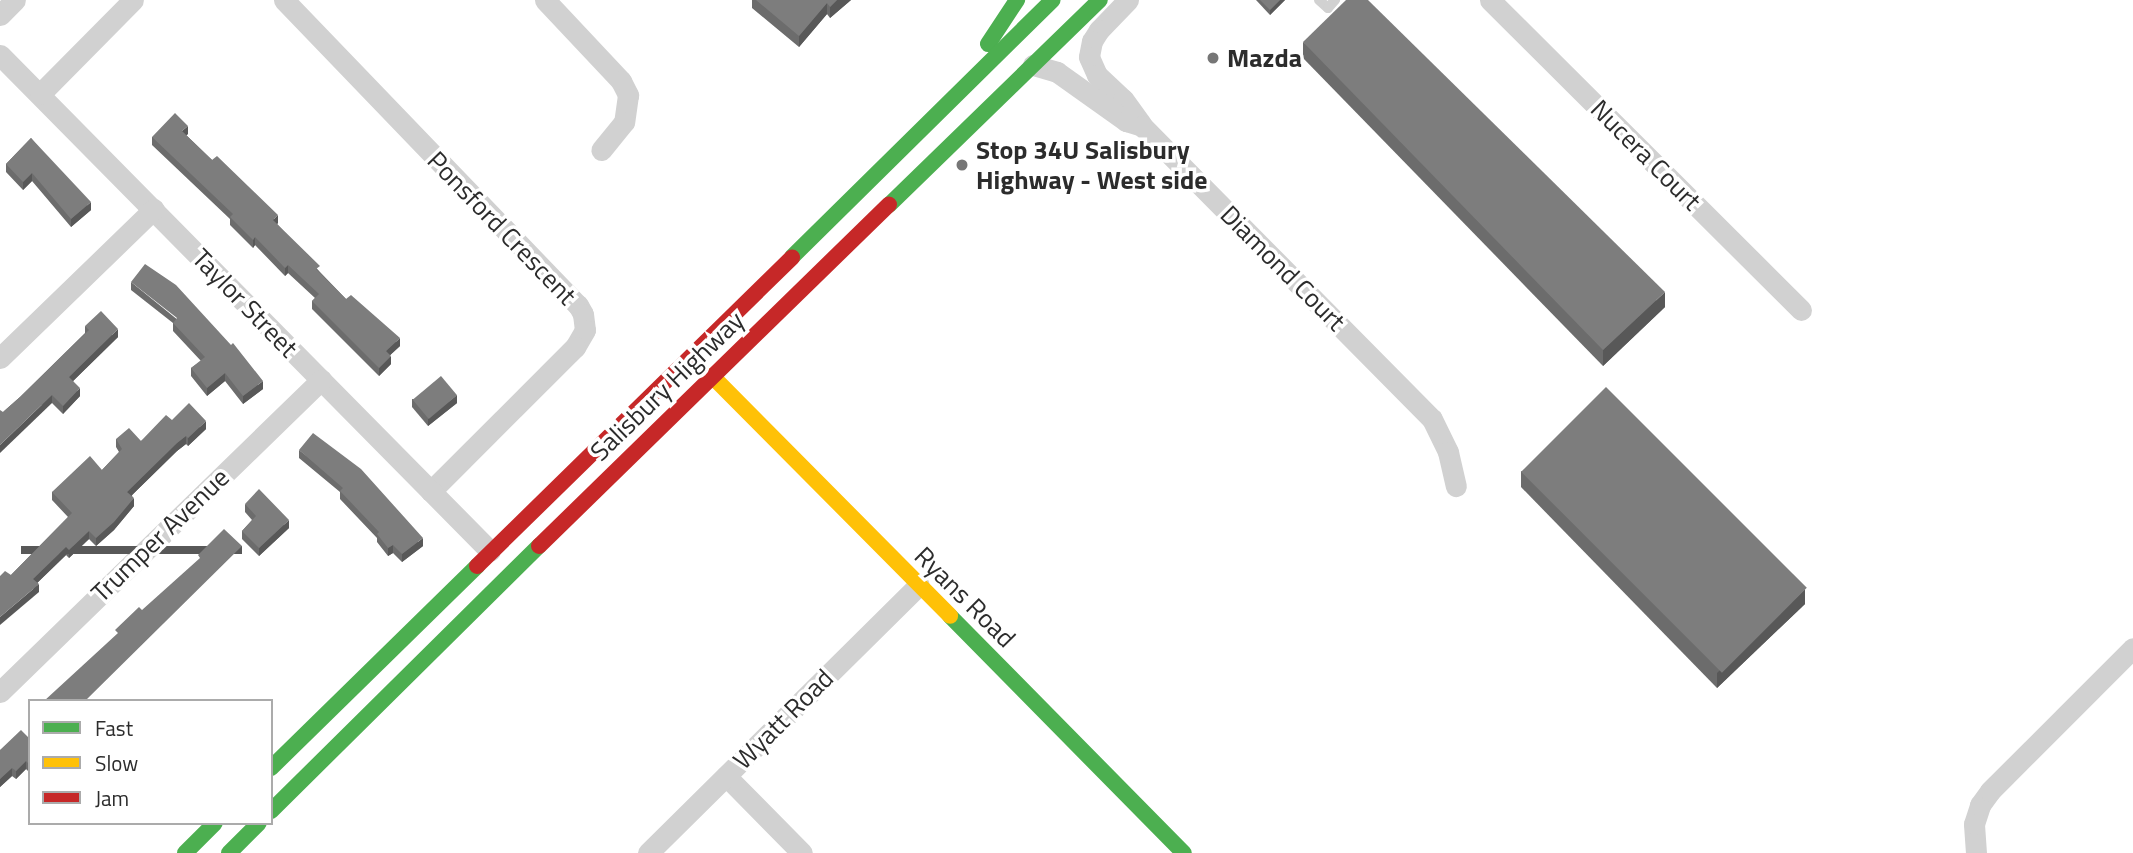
<!DOCTYPE html>
<html>
<head>
<meta charset="utf-8">
<style>
  body { margin:0 }
  #map { position:relative; width:2133px; height:853px; overflow:hidden; background:#fff; font-family:"Titillium Web",sans-serif }
  div>[style] { position:absolute }
  [style*='--x'] { left:calc(var(--x)*1px); top:calc(var(--y)*1px); width:calc(var(--w)*1px); rotate:calc(var(--a)*1deg) }
  .lane>* { height:10px; margin:-5px; padding:0 5px; transform-origin:5px; border-radius:5px; background:#d1d1d1 }
  .street>* { height:21px; margin:-10.5px; padding:0 10.5px; transform-origin:10.5px; border-radius:10.5px; background:#d1d1d1 }
  .fast>* { height:16px; margin:-8px; padding:0 8px; transform-origin:8px; border-radius:8px; background:#4caf50 }
  .slow>* { height:16px; margin:-8px; padding:0 8px; transform-origin:8px; border-radius:8px; background:#ffc107 }
  .jam>* { height:16px; margin:-8px; padding:0 8px; transform-origin:8px; border-radius:8px; background:#c62828 }
  .wall>* { inset:0; background:#6c6c6c }
  .shaded-wall>* { inset:0; background:#585858; transform-origin:0 0 }
  .building>* { inset:0; background:#7d7d7d; transform-origin:0 0 }
  .dots>* { width:19px; height:19px; translate:-50% -50%; box-sizing:border-box; border:4px solid #fff; border-radius:50% }
  span { translate:-50% -50%; white-space:nowrap; text-align:center; line-height:1.15; -webkit-text-stroke:7px #fff; paint-order:stroke }
  .poi-label { font-size:26px; color:#2c2c2c; font-weight:700 }
  .left { translate:0 -50%; text-align:left }
  .street-label { font-size:26px; color:#2c2c2c }
  .legend { position:absolute; left:28px; top:699px; width:245px; height:126px; box-sizing:border-box; background:#fff; border:2px solid #ababab; margin:0; padding:9px 12px; list-style:none; font-size:21px; color:#2c2c2c }
  .legend li { display:flex; align-items:center; gap:14px; height:35px }
  .legend b { width:35px; border:2px solid #ababab }
</style>
</head>
<body>
<div id="map">
  <div class="lane">
    <div style="--x:1319;--y:0;--w:12;--a:42"></div>
    <div style="--x:1328;--y:8;--w:11;--a:-49"></div>
  </div>
  <div class="street">
    <div style="--x:284;--y:0;--w:424;--a:46.1"></div>
    <div style="--x:578;--y:305;--w:10;--a:61"></div>
    <div style="--x:583;--y:314;--w:16;--a:83"></div>
    <div style="--x:585;--y:330;--w:20;--a:120"></div>
    <div style="--x:575;--y:347;--w:204;--a:135"></div>
    <div style="--x:545;--y:0;--w:111;--a:46.8"></div>
    <div style="--x:621;--y:81;--w:16;--a:63"></div>
    <div style="--x:628;--y:95;--w:27;--a:98"></div>
    <div style="--x:624;--y:122;--w:36;--a:129"></div>
    <div style="--x:1128;--y:0;--w:42;--a:134"></div>
    <div style="--x:1099;--y:30;--w:13;--a:122"></div>
    <div style="--x:1092;--y:41;--w:16;--a:101"></div>
    <div style="--x:1089;--y:57;--w:20;--a:66"></div>
    <div style="--x:1097;--y:75;--w:35;--a:43"></div>
    <div style="--x:1123;--y:99;--w:31;--a:54"></div>
    <div style="--x:1490;--y:0;--w:439;--a:44.9"></div>
    <div style="--x:0;--y:15;--w:21;--a:-45"></div>
    <div style="--x:0;--y:55;--w:697;--a:45.35"></div>
    <div style="--x:1033;--y:65;--w:25;--a:16"></div>
    <div style="--x:1057;--y:72;--w:85;--a:35.4"></div>
    <div style="--x:1126;--y:121;--w:17;--a:17"></div>
    <div style="--x:1142;--y:126;--w:412;--a:45.3"></div>
    <div style="--x:1432;--y:419;--w:37;--a:64"></div>
    <div style="--x:1448;--y:452;--w:35;--a:77"></div>
    <div style="--x:40;--y:94;--w:132;--a:-45.3"></div>
    <div style="--x:0;--y:358;--w:214;--a:-44.1"></div>
    <div style="--x:0;--y:692;--w:448;--a:-44.2"></div>
    <div style="--x:726;--y:776;--w:108;--a:45.4"></div>
    <div style="--x:648;--y:853;--w:381;--a:-44.7"></div>
    <div style="--x:1976;--y:853;--w:29;--a:-94"></div>
    <div style="--x:1974;--y:824;--w:20;--a:-72"></div>
    <div style="--x:1980;--y:805;--w:17;--a:-54"></div>
    <div style="--x:1990;--y:791;--w:202;--a:-45"></div>
  </div>
  <div class="fast">
    <div style="--x:988;--y:44;--w:53;--a:-56.6"></div>
    <div style="--x:889;--y:205;--w:294;--a:-44.2"></div>
    <div style="--x:792;--y:257;--w:366;--a:-44.6"></div>
    <div style="--x:950;--y:616;--w:333;--a:45.4"></div>
    <div style="--x:271;--y:768;--w:289;--a:-44.4"></div>
    <div style="--x:271;--y:811;--w:377;--a:-44.7"></div>
    <div style="--x:185;--y:853;--w:42;--a:-45"></div>
    <div style="--x:229;--y:853;--w:42;--a:-45"></div>
  </div>
  <div class="slow">
    <div style="--x:712;--y:376;--w:338;--a:45.2"></div>
  </div>
  <div class="jam">
    <div style="--x:539;--y:546;--w:489;--a:-44.3"></div>
    <div style="--x:477;--y:566;--w:441;--a:-44.4"></div>
  </div>
  <div class="wall">
    <div style="clip-path:polygon(752px 0,851px 0,830px 18px,827px 14px,799px 47px,752px 8px)"></div>
    <div style="clip-path:polygon(1256px 0,1285px 0,1270px 15px)"></div>
    <div style="clip-path:polygon(1303px 42px,1665px 307px,1603px 366px,1303px 58px)"></div>
    <div style="clip-path:polygon(188px 134px,186px 135px,278px 223px,277px 224px,320px 272px,346px 299px,400px 346px,390px 355px,391px 364px,379px 376px,312px 309px,312px 301px,315px 298px,288px 273px,285px 276px,255px 245px,253px 248px,230px 225px,230px 219px,152px 145px,152px 137px)"></div>
    <div style="clip-path:polygon(31px 138px,91px 210px,71px 227px,32px 181px,23px 190px,6px 172px,6px 164px)"></div>
    <div style="clip-path:polygon(131px 282px,263px 389px,243px 404px,225px 381px,207px 396px,191px 376px,191px 368px,201px 361px,173px 331px,173px 323px,131px 290px)"></div>
    <div style="clip-path:polygon(85px 326px,118px 337px,73px 381px,80px 396px,63px 414px,52px 403px,3px 412px,20px 397px,85px 333px)"></div>
    <div style="clip-path:polygon(412px 399px,457px 403px,428px 426px,412px 407px)"></div>
    <div style="clip-path:polygon(172px 420px,206px 429px,188px 446px,186px 444px,177px 451px,132px 495px,134px 506px,114px 530px,96px 546px,89px 539px,69px 558px,66px 555px,37px 583px,39px 592px,11px 575px,68px 517px,52px 500px,52px 492px,102px 470px,119px 452px,116px 447px,116px 439px,141px 441px)"></div>
    <div style="clip-path:polygon(299px 450px,423px 546px,402px 562px,393px 553px,388px 556px,377px 542px,377px 538px,340px 499px,340px 492px,299px 458px)"></div>
    <div style="clip-path:polygon(1521px 471px,1805px 604px,1717px 688px,1521px 487px)"></div>
    <div style="clip-path:polygon(245px 504px,289px 528px,259px 556px,242px 539px,242px 531px,252px 520px,245px 512px)"></div>
    <div style="clip-path:polygon(30px 739px,30px 773px,26px 769px,16px 779px,12px 776px,0 787px,0 750px)"></div>
  </div>
  <div class="shaded-wall">
    <div style="clip-path:polygon(837px 0,851px 0,830px 18px,830px 7px)"></div>
    <div style="clip-path:polygon(1280px 0,1285px 0,1270px 15px,1270px 10px)"></div>
    <div style="clip-path:polygon(827px 3px,827px 14px,799px 47px,799px 36px)"></div>
    <div style="clip-path:polygon(188px 126px,188px 134px,182px 139px,182px 131px)"></div>
    <div style="clip-path:polygon(32px 173px,32px 181px,23px 190px,23px 182px)"></div>
    <div style="clip-path:polygon(91px 202px,91px 210px,71px 227px,71px 219px)"></div>
    <div style="clip-path:polygon(278px 215px,278px 223px,273px 228px,273px 220px)"></div>
    <div style="clip-path:polygon(255px 237px,255px 245px,253px 248px,253px 240px)"></div>
    <div style="clip-path:polygon(288px 265px,288px 273px,285px 276px,285px 268px)"></div>
    <div style="clip-path:polygon(1665px 292px,1665px 307px,1603px 366px,1603px 350px)"></div>
    <div style="clip-path:polygon(118px 329px,118px 337px,69px 385px,69px 377px)"></div>
    <div style="clip-path:polygon(400px 338px,400px 346px,386px 359px,386px 351px)"></div>
    <div style="clip-path:polygon(391px 356px,391px 364px,379px 376px,379px 368px)"></div>
    <div style="clip-path:polygon(225px 373px,225px 381px,207px 396px,207px 388px)"></div>
    <div style="clip-path:polygon(263px 381px,263px 389px,243px 404px,243px 396px)"></div>
    <div style="clip-path:polygon(80px 388px,80px 396px,63px 414px,63px 406px)"></div>
    <div style="clip-path:polygon(52px 395px,52px 403px,0 453px,0 445px)"></div>
    <div style="clip-path:polygon(457px 395px,457px 403px,428px 426px,428px 418px)"></div>
    <div style="clip-path:polygon(206px 421px,206px 429px,188px 446px,188px 438px)"></div>
    <div style="clip-path:polygon(186px 436px,186px 444px,177px 451px,127px 500px,127px 492px,177px 443px)"></div>
    <div style="clip-path:polygon(134px 498px,134px 506px,114px 530px,96px 546px,96px 538px)"></div>
    <div style="clip-path:polygon(289px 520px,289px 528px,259px 556px,259px 548px)"></div>
    <div style="clip-path:polygon(89px 531px,89px 539px,69px 558px,69px 550px)"></div>
    <div style="clip-path:polygon(423px 538px,423px 546px,402px 562px,402px 554px)"></div>
    <div style="clip-path:polygon(393px 545px,393px 553px,388px 556px,388px 548px)"></div>
    <div style="left:242px;top:546px;width:8px;height:221px;rotate:90deg"></div>
    <div style="clip-path:polygon(66px 547px,66px 555px,33px 587px,33px 579px)"></div>
    <div style="clip-path:polygon(39px 584px,39px 592px,0 625px,0 617px)"></div>
    <div style="clip-path:polygon(1805px 589px,1805px 604px,1717px 688px,1717px 673px)"></div>
    <div style="clip-path:polygon(26px 761px,26px 769px,16px 779px,16px 771px)"></div>
    <div style="clip-path:polygon(12px 768px,12px 776px,0 787px,0 779px)"></div>
  </div>
  <div class="building">
    <div style="clip-path:polygon(756px 0,837px 0,830px 7px,827px 3px,799px 36px)"></div>
    <div style="clip-path:polygon(1260px 0,1280px 0,1270px 10px)"></div>
    <div style="clip-path:polygon(1346px 0,1368px 0,1665px 292px,1603px 350px,1303px 42px)"></div>
    <div style="clip-path:polygon(175px 113px,188px 126px,182px 131px,212px 160px,217px 156px,278px 215px,273px 220px,320px 266px,316px 269px,346px 299px,351px 295px,400px 338px,386px 351px,391px 356px,379px 368px,312px 301px,319px 294px,288px 265px,285px 268px,255px 237px,253px 240px,230px 217px,233px 214px,152px 137px)"></div>
    <div style="clip-path:polygon(31px 138px,91px 202px,71px 219px,32px 173px,23px 182px,6px 164px)"></div>
    <div style="clip-path:polygon(145px 264px,176px 285px,231px 345px,233px 343px,263px 381px,243px 396px,225px 373px,207px 388px,191px 368px,205px 357px,173px 323px,177px 318px,131px 282px)"></div>
    <div style="clip-path:polygon(101px 311px,118px 329px,69px 377px,80px 388px,63px 406px,52px 395px,0 445px,0 410px,3px 412px,20px 397px,89px 330px,85px 326px)"></div>
    <div style="left:441px;top:376px;width:25px;height:37px;rotate:50deg"></div>
    <div style="left:1606px;top:387px;width:284px;height:120px;rotate:45deg"></div>
    <div style="clip-path:polygon(189px 403px,206px 421px,188px 438px,186px 436px,177px 443px,127px 492px,134px 498px,114px 522px,96px 538px,89px 531px,69px 550px,66px 547px,33px 579px,39px 584px,0 617px,0 576px,5px 571px,11px 575px,72px 513px,52px 492px,90px 456px,102px 470px,122px 449px,116px 439px,129px 428px,141px 441px,166px 415px,172px 420px)"></div>
    <div style="clip-path:polygon(313px 433px,361px 469px,423px 538px,402px 554px,393px 545px,388px 548px,377px 534px,379px 532px,340px 491px,343px 488px,299px 450px)"></div>
    <div style="clip-path:polygon(259px 489px,289px 520px,259px 548px,242px 531px,256px 516px,245px 504px)"></div>
    <div style="clip-path:polygon(224px 529px,242px 546px,85px 701px,44px 701px,118px 633px,115px 630px,139px 607px,142px 610px,200px 558px,198px 555px)"></div>
    <div style="clip-path:polygon(21px 730px,30px 739px,30px 765px,26px 761px,16px 771px,12px 768px,0 779px,0 750px)"></div>
  </div>
  <div class="dots">
    <div style="left:1213px;top:58px;background:#767676"></div>
    <div style="left:962px;top:165px;background:#767676"></div>
  </div>
  <div class="poi-label">
    <span class="left" style="left:1227px;top:58px">Mazda</span>
    <span class="left" style="left:976px;top:165px">Stop 34U Salisbury<br>Highway - West side</span>
  </div>
  <div class="street-label">
    <span style="left:1646px;top:155px;rotate:45deg">Nucera Court</span>
    <span style="left:502px;top:228px;rotate:46deg">Ponsford Crescent</span>
    <span style="left:1283px;top:268px;rotate:45deg">Diamond Court</span>
    <span style="left:245px;top:303px;rotate:46deg">Taylor Street</span>
    <span style="left:667px;top:386px;rotate:-44deg">Salisbury Highway</span>
    <span style="left:160px;top:535px;rotate:-44deg">Trumper Avenue</span>
    <span style="left:965px;top:597px;rotate:45deg">Ryans Road</span>
    <span style="left:783px;top:719px;rotate:-45deg">Wyatt Road</span>
  </div>
  <ul class="legend">
  <li><b style="height:9px;background:#4caf50"></b>Fast</li>
  <li><b style="height:9px;background:#ffc107"></b>Slow</li>
  <li><b style="height:9px;background:#c62828"></b>Jam</li>
  </ul>
</div>
</body>
</html>
